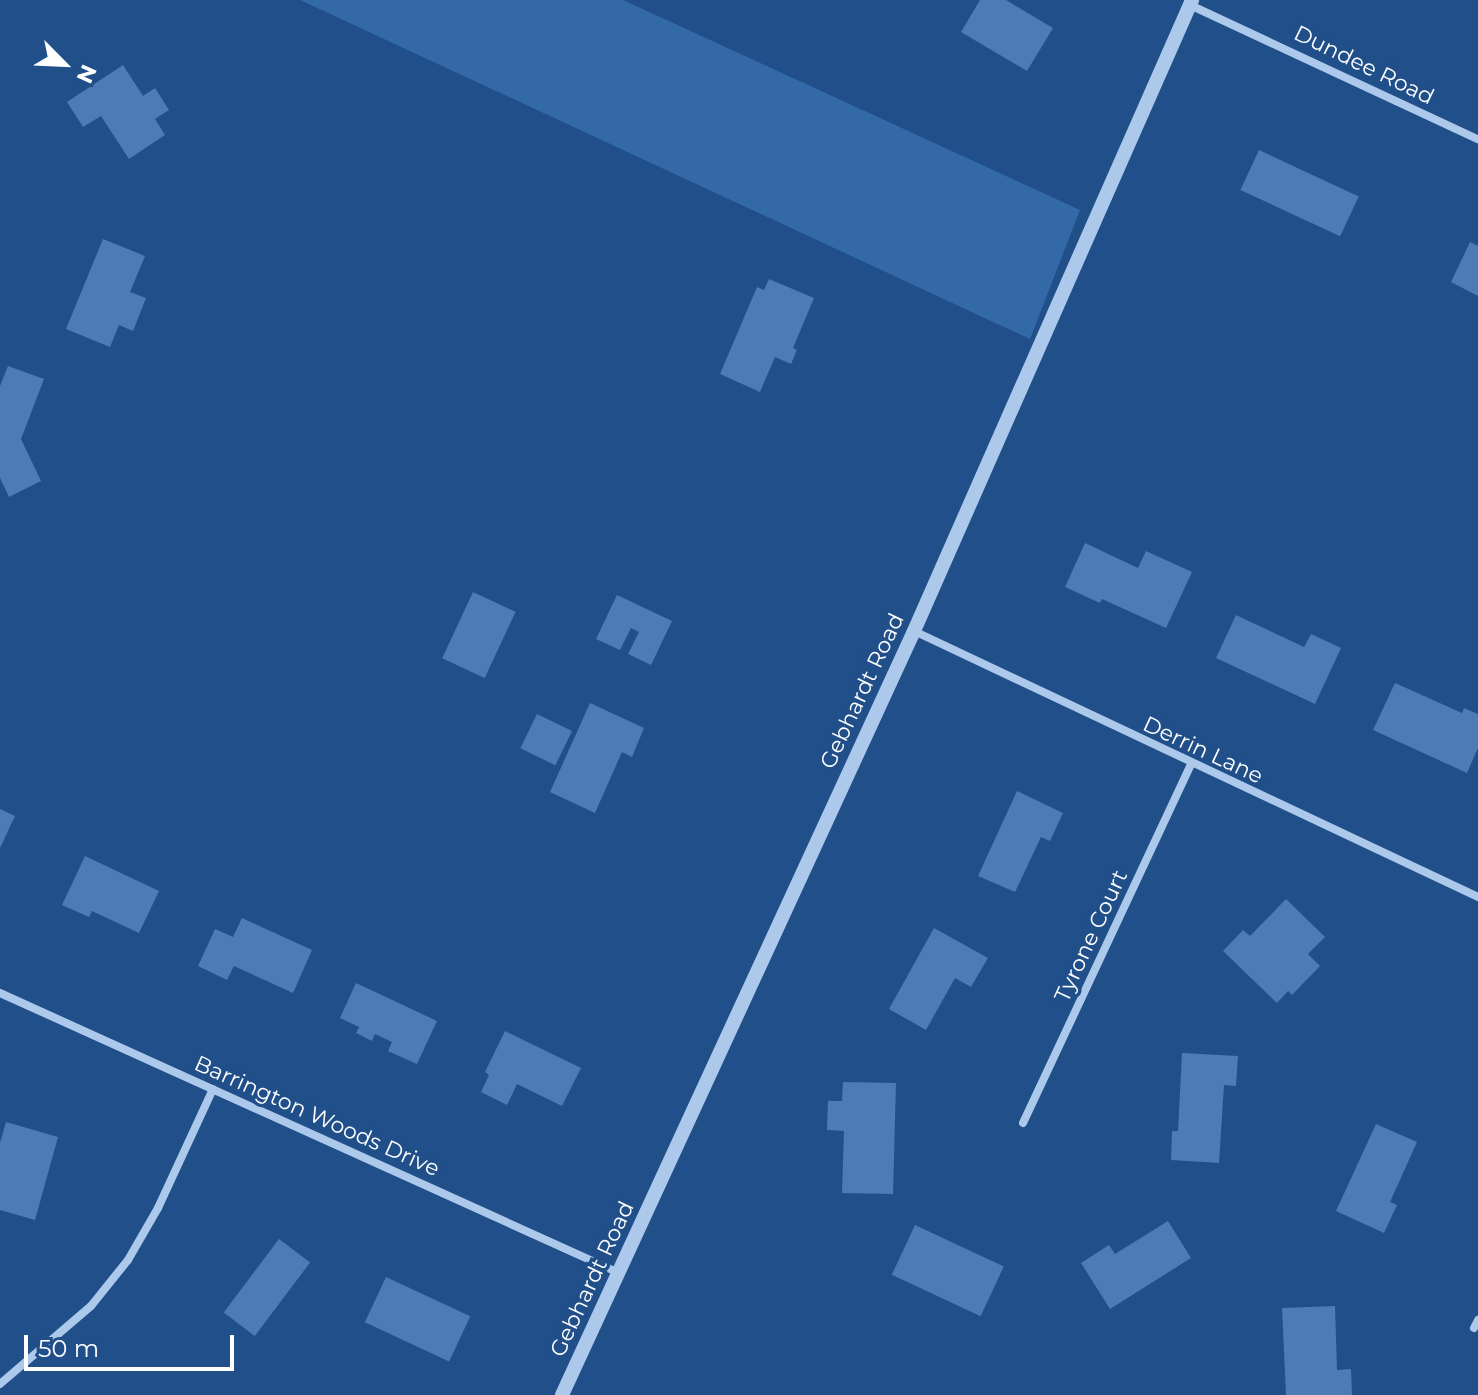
<!DOCTYPE html>
<html>
<head>
<meta charset="utf-8">
<style>
  body { margin:0 }
  #map { position:relative; width:1478px; height:1395px; overflow:hidden; background:#204f8a; font-family:Montserrat,sans-serif }
  div>[style] { position:absolute }
  [style*='--x'] { left:calc(var(--x)*1px); top:calc(var(--y)*1px); width:calc(var(--w)*1px); rotate:calc(var(--a)*1deg) }
  .green>* { inset:0; background:#3469a7 }
  .building>* { inset:0; background:#4d7bb3; transform-origin:0 0 }
  .minor>* { height:8px; margin:-4px; padding:0 4px; transform-origin:4px; border-radius:4px; background:#acc9eb }
  .tertiary>* { height:14px; margin:-7px; padding:0 7px; transform-origin:7px; border-radius:7px; background:#acc9eb }
  span { translate:-50% -50%; white-space:nowrap; text-align:center; line-height:1.15; -webkit-text-stroke:7px #204f8a; paint-order:stroke }
  .street-label { font-size:22px; color:#fff }
  .north { position:absolute; left:24px; top:24px; width:80px; height:80px; -webkit-text-stroke:6px #204f8a; paint-order:stroke; rotate:114deg; font-size:22px; font-weight:700; line-height:32px; text-align:center; color:#fff }
  .north::after { content:''; display:block; margin:auto; width:28px; height:36px; background:#fff; clip-path:polygon(50% 0,100% 100%,50% 72%,0 100%) }
  .scale { position:absolute; left:24px; top:1335px; width:210px; height:36px; box-sizing:border-box; border:4px solid #fff; border-top:0; padding-left:10px; font-size:24px; line-height:28px; white-space:nowrap; color:#fff; -webkit-text-stroke:6px #204f8a; paint-order:stroke }
</style>
</head>
<body>
<div id="map">
  <div class="green">
    <div style="clip-path:polygon(300px 0,623px 0,1080px 210px,1030px 339px)"></div>
  </div>
  <div class="building">
    <div style="clip-path:polygon(980px 0,1006px 0,1053px 28px,1027px 71px,961px 32px)"></div>
    <div style="clip-path:polygon(123px 65px,143px 96px,155px 88px,169px 110px,155px 119px,165px 135px,129px 159px,101px 116px,83px 127px,67px 102px)"></div>
    <div style="left:1259px;top:150px;width:110px;height:44px;rotate:25deg"></div>
    <div style="clip-path:polygon(103px 239px,145px 256px,130px 292px,146px 298px,133px 331px,119px 325px,110px 347px,66px 329px)"></div>
    <div style="clip-path:polygon(1470px 242px,1478px 246px,1478px 296px,1451px 282px)"></div>
    <div style="clip-path:polygon(769px 279px,814px 298px,793px 348px,797px 350px,791px 364px,775px 357px,760px 392px,720px 374px,757px 287px,764px 290px)"></div>
    <div style="clip-path:polygon(8px 366px,44px 379px,21px 439px,41px 481px,9px 497px,0 478px,0 386px)"></div>
    <div style="clip-path:polygon(1085px 543px,1138px 568px,1146px 551px,1192px 572px,1166px 628px,1102px 599px,1100px 603px,1065px 587px)"></div>
    <div style="left:473px;top:592px;width:47px;height:73px;rotate:25deg"></div>
    <div style="clip-path:polygon(617px 595px,672px 621px,651px 665px,628px 654px,639px 632px,631px 628px,620px 650px,596px 639px)"></div>
    <div style="clip-path:polygon(1236px 615px,1304px 647px,1311px 634px,1341px 648px,1315px 704px,1216px 658px)"></div>
    <div style="clip-path:polygon(1395px 683px,1462px 713px,1464px 708px,1478px 714px,1478px 748px,1467px 773px,1373px 730px)"></div>
    <div style="clip-path:polygon(590px 703px,644px 728px,632px 757px,622px 752px,595px 813px,550px 792px)"></div>
    <div style="left:537px;top:714px;width:39px;height:38px;rotate:26deg"></div>
    <div style="clip-path:polygon(1017px 791px,1063px 813px,1050px 841px,1041px 837px,1015px 892px,978px 876px)"></div>
    <div style="clip-path:polygon(0 809px,15px 816px,0 848px)"></div>
    <div style="clip-path:polygon(85px 856px,159px 891px,139px 933px,92px 911px,89px 917px,62px 905px)"></div>
    <div style="clip-path:polygon(1286px 899px,1325px 937px,1308px 954px,1320px 966px,1292px 995px,1288px 991px,1277px 1003px,1223px 951px,1243px 930px,1250px 936px)"></div>
    <div style="clip-path:polygon(242px 918px,312px 950px,293px 993px,234px 966px,227px 980px,198px 966px,215px 929px,233px 937px)"></div>
    <div style="clip-path:polygon(934px 928px,988px 958px,971px 987px,955px 978px,926px 1030px,889px 1009px)"></div>
    <div style="clip-path:polygon(356px 983px,437px 1021px,417px 1064px,388px 1051px,392px 1042px,375px 1034px,372px 1041px,356px 1033px,359px 1027px,340px 1018px)"></div>
    <div style="clip-path:polygon(505px 1031px,581px 1068px,562px 1106px,517px 1084px,507px 1105px,481px 1092px,489px 1075px,485px 1072px)"></div>
    <div style="clip-path:polygon(1182px 1053px,1238px 1056px,1236px 1086px,1224px 1085px,1219px 1163px,1171px 1160px,1172px 1131px,1178px 1131px)"></div>
    <div style="clip-path:polygon(843px 1082px,896px 1083px,893px 1194px,842px 1193px,844px 1131px,827px 1130px,828px 1101px,842px 1101px)"></div>
    <div style="clip-path:polygon(6px 1122px,58px 1137px,35px 1220px,0 1210px,0 1143px)"></div>
    <div style="clip-path:polygon(1376px 1124px,1417px 1142px,1390px 1202px,1397px 1205px,1384px 1233px,1336px 1211px)"></div>
    <div style="clip-path:polygon(1168px 1221px,1191px 1258px,1110px 1309px,1081px 1263px,1109px 1245px,1115px 1254px)"></div>
    <div style="left:915px;top:1225px;width:98px;height:55px;rotate:25deg"></div>
    <div style="left:279px;top:1239px;width:39px;height:92px;rotate:37deg"></div>
    <div style="left:386px;top:1277px;width:93px;height:50px;rotate:25deg"></div>
    <div style="clip-path:polygon(1335px 1306px,1337px 1370px,1351px 1369px,1352px 1395px,1286px 1395px,1282px 1308px)"></div>
  </div>
  <div class="minor">
    <div style="--x:1190;--y:5;--w:318;--a:25"></div>
    <div style="--x:914;--y:631;--w:624;--a:25.25"></div>
    <div style="--x:0;--y:993;--w:679;--a:24.34"></div>
    <div style="--x:1023;--y:1123;--w:395;--a:-64.9"></div>
    <div style="--x:1474;--y:1328;--w:9;--a:-63"></div>
    <div style="--x:0;--y:1384;--w:120;--a:-40.6"></div>
    <div style="--x:91;--y:1306;--w:59;--a:-51.2"></div>
    <div style="--x:128;--y:1260;--w:60;--a:-60"></div>
    <div style="--x:158;--y:1208;--w:131;--a:-65.2"></div>
  </div>
  <div class="tertiary">
    <div style="--x:562;--y:1395;--w:841;--a:-65.26"></div>
    <div style="--x:914;--y:631;--w:690;--a:-66.22"></div>
  </div>
  <div class="street-label">
    <span style="left:1364px;top:65px;rotate:26deg">Dundee Road</span>
    <span style="left:862px;top:691px;rotate:-65deg">Gebhardt Road</span>
    <span style="left:1203px;top:750px;rotate:25deg">Derrin Lane</span>
    <span style="left:1091px;top:936px;rotate:-65deg">Tyrone Court</span>
    <span style="left:317px;top:1116px;rotate:24deg">Barrington Woods Drive</span>
    <span style="left:592px;top:1279px;rotate:-65deg">Gebhardt Road</span>
  </div>
  <div class="north">N</div>
  <div class="scale">50 m</div>
</div>
</body>
</html>
